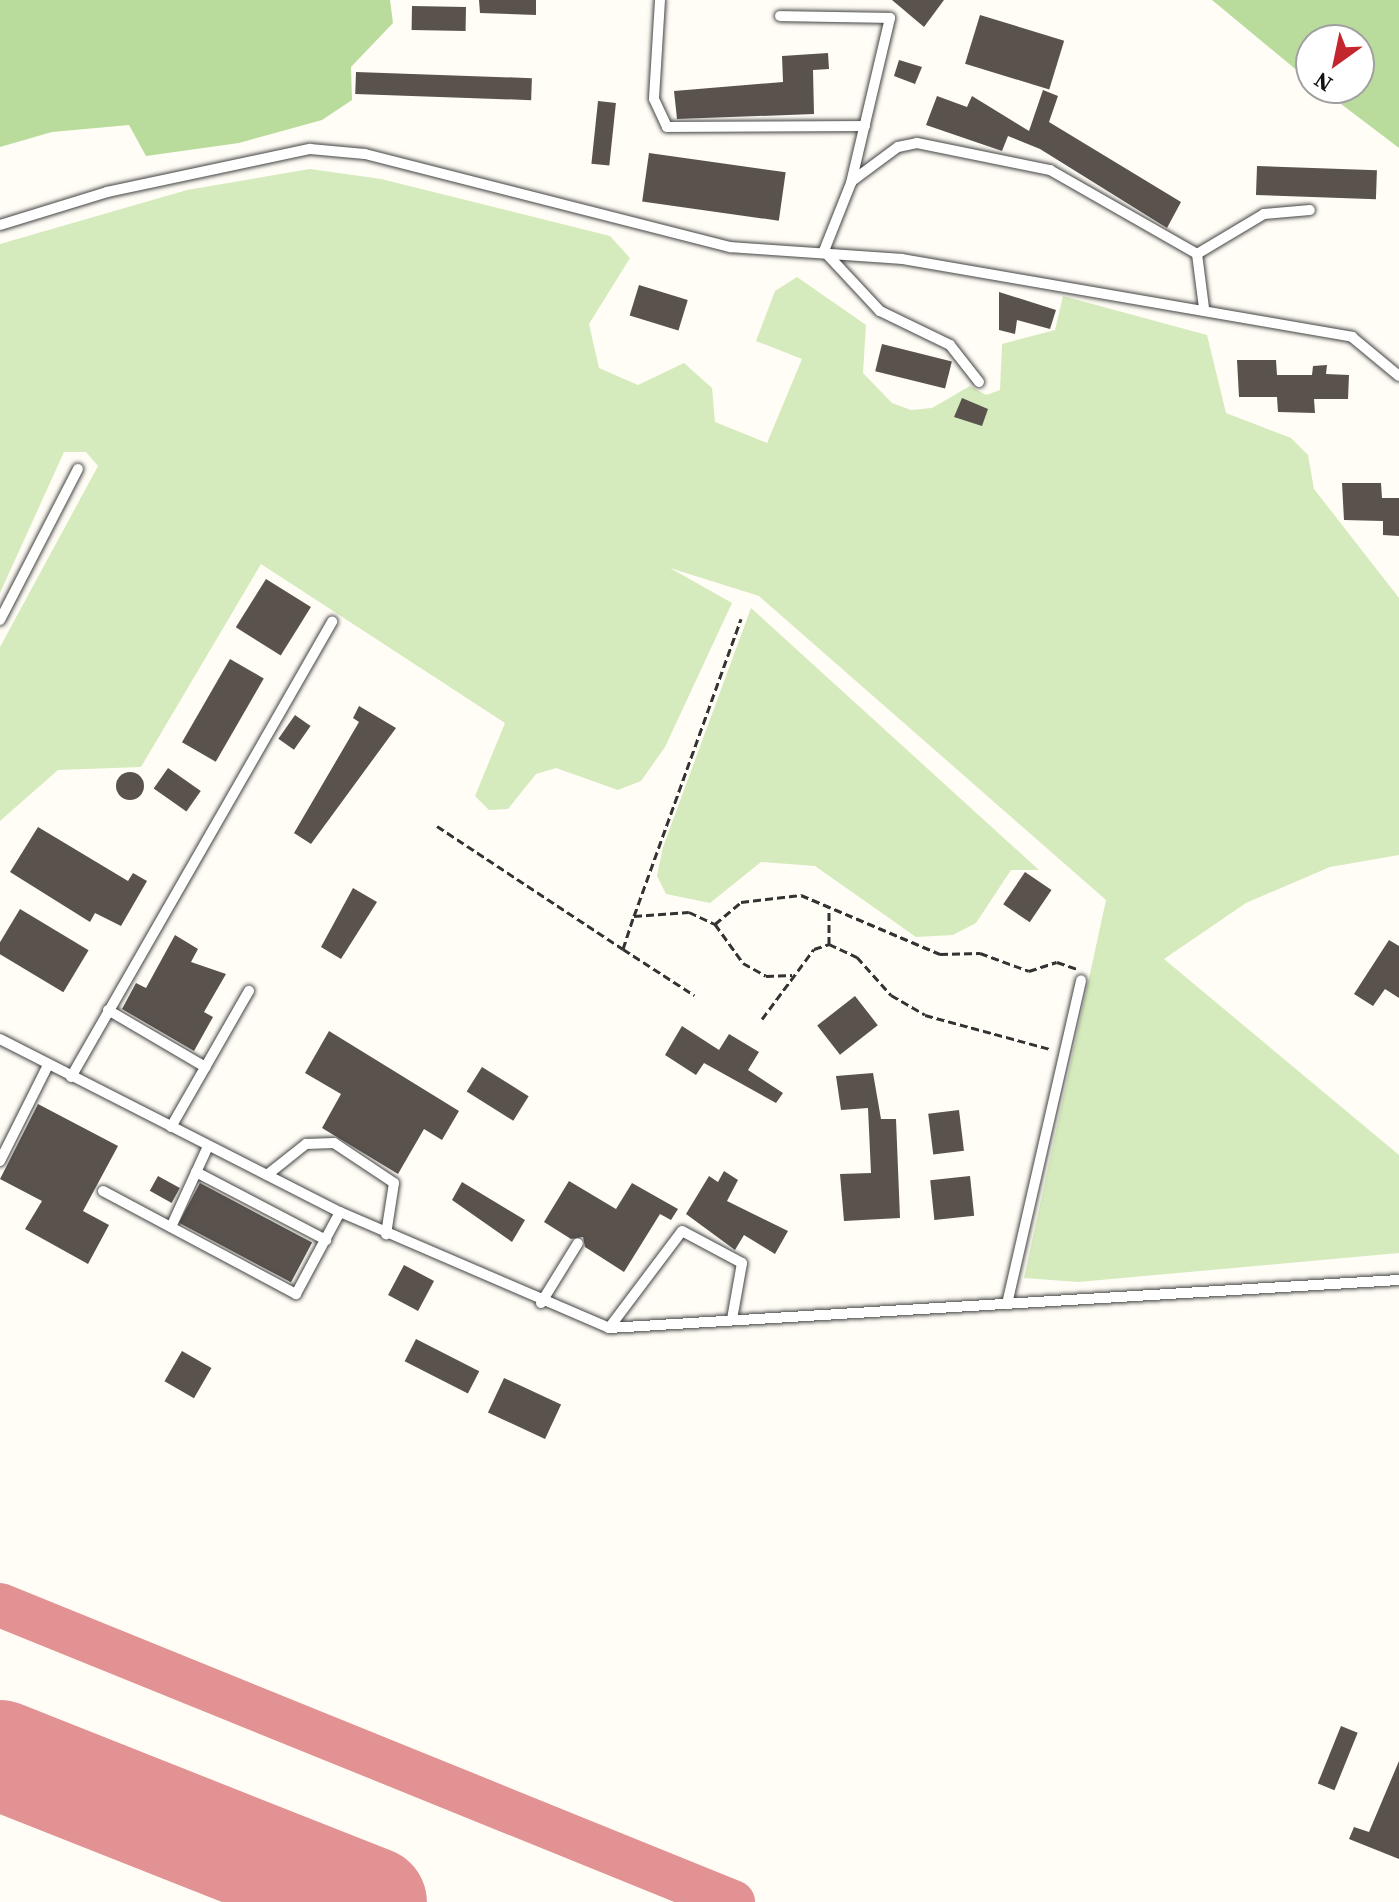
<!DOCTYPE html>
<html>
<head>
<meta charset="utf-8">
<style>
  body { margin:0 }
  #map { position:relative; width:1399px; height:1902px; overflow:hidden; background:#fffdf5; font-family:"Source Serif 4",serif }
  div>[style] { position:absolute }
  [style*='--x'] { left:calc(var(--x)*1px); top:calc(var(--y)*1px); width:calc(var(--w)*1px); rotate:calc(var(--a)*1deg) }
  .green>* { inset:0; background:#d5ebbd }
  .forest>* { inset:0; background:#b9dc9c }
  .taxiway>* { height:44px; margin:-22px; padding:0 22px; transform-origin:22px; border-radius:22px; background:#e29292 }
  .runway>* { height:110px; margin:-55px; padding:0 55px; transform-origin:55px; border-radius:55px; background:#e29292 }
  .building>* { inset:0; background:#5a524d; transform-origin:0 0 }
  .round { border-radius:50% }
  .path>* { height:3px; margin-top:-1.5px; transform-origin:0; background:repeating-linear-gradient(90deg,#333 0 8px,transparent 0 12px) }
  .roads { filter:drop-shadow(0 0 2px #444) drop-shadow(0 0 2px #444) }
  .service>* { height:10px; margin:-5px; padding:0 5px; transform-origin:5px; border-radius:5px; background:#fff }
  span { translate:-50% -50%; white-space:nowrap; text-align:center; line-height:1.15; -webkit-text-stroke:8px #fff; paint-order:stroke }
  .north { position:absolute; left:1295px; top:24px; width:80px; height:80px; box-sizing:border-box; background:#fff; border:2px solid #a0a0a0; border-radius:50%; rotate:213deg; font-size:22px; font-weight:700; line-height:32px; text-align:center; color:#111 }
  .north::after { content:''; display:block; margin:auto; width:28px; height:36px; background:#c4262e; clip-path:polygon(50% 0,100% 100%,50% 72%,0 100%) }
</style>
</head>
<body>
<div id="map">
  <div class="green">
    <div style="clip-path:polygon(310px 169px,381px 179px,610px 236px,630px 258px,589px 324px,599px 368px,638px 385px,684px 363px,712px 388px,715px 422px,767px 443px,802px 359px,756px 341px,775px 291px,797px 277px,866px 325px,863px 373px,892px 403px,911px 410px,932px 408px,970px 386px,986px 395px,1000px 390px,1002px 344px,1055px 330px,1063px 296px,1207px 335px,1226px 413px,1291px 438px,1308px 455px,1314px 489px,1399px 598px,1399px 855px,1330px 867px,1246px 903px,1164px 959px,1399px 1155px,1399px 1253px,1078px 1282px,1024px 1278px,1106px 900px,759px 596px,670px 568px,732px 603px,665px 747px,641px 781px,618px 790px,556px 768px,536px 774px,508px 809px,489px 810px,475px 796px,505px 723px,261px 564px,141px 767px,58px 770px,0 821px,0 647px,98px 466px,86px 452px,64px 452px,0 593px,0 244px,187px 190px)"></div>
    <div style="clip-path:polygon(751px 608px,1039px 870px,1011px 870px,976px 923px,953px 935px,916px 937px,815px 866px,761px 862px,710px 903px,666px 894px,657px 876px,663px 847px)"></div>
  </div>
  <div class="forest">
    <div style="clip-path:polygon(0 0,390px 0,393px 23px,351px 67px,352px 100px,322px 120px,239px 143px,146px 156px,129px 125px,52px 132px,0 147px)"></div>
    <div style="clip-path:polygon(1212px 0,1399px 0,1399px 148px,1320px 88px,1359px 88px,1359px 40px,1311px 40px,1311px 82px)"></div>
  </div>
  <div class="taxiway">
    <div style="--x:0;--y:1605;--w:791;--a:22.06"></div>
  </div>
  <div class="runway">
    <div style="--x:0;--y:1755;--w:400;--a:21.6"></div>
  </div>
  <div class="building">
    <div style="clip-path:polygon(479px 0,536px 0,536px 15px,480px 13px)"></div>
    <div style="clip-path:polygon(892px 0,944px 0,924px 27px)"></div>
    <div style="left:412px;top:6px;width:54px;height:24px;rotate:1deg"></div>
    <div style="left:980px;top:15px;width:88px;height:51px;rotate:17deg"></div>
    <div style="clip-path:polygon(828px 53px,829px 69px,813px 70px,814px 114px,677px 119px,674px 91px,783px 82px,782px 56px)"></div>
    <div style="clip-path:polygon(899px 60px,922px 67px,915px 84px,894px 76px)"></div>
    <div style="left:356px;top:72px;width:176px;height:22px;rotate:2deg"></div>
    <div style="clip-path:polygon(1043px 90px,1058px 96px,1049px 122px,1181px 202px,1167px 228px,1040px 149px,1008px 136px,1002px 151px,926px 125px,937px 96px,967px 107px,972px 96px,1029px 131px)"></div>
    <div style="left:598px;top:101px;width:18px;height:63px;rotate:6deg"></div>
    <div style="left:649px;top:153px;width:138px;height:49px;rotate:8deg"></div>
    <div style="left:1257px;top:166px;width:120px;height:29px;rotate:2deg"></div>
    <div style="left:639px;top:285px;width:51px;height:32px;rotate:17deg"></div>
    <div style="clip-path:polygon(999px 292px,1056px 310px,1050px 329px,1017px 320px,1015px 334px,999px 330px)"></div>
    <div style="left:882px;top:344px;width:72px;height:28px;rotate:14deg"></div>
    <div style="clip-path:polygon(1237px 360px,1276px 360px,1277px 375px,1312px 375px,1313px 366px,1327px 365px,1326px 374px,1349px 375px,1348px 399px,1314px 399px,1315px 413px,1278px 412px,1277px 397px,1239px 397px)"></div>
    <div style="clip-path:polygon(962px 398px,988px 409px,982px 426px,954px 417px)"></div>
    <div style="clip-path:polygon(1342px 483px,1381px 483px,1382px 498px,1399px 498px,1399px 536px,1383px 535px,1383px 521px,1344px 520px)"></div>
    <div style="left:266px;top:579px;width:53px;height:57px;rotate:32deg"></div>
    <div style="left:230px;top:659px;width:39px;height:96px;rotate:30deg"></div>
    <div style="clip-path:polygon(359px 706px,396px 728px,311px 844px,294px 833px,359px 722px,353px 718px)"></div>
    <div style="left:295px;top:715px;width:19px;height:29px;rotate:35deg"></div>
    <div style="left:168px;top:768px;width:40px;height:25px;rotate:35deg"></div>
    <div class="round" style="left:116px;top:772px;width:28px;height:28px"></div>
    <div style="clip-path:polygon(38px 827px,128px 881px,133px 873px,147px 881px,121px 926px,95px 913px,90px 922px,10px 872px)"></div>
    <div style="left:1025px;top:872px;width:32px;height:39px;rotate:34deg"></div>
    <div style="clip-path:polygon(353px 888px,377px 902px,341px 959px,321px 947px)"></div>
    <div style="left:20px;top:909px;width:80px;height:49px;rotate:31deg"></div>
    <div style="clip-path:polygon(175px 935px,198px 949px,191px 962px,226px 974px,204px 1012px,213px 1017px,194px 1051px,122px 1009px,136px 983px,146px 988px)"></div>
    <div style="clip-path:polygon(1389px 940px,1399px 946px,1399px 998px,1385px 989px,1373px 1006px,1354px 994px)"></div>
    <div style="left:855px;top:996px;width:37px;height:48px;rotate:52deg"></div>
    <div style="clip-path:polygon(682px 1026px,719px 1050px,729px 1034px,759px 1052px,748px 1070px,783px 1093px,776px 1103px,704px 1063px,696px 1075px,665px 1055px)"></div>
    <div style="clip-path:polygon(329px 1031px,459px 1111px,442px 1140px,424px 1129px,398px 1174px,322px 1128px,341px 1094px,305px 1073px)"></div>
    <div style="left:482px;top:1067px;width:55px;height:29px;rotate:32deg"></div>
    <div style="clip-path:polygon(873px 1073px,881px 1119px,896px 1119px,900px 1218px,844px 1221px,840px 1174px,871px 1173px,868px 1108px,841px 1110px,836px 1076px)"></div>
    <div style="clip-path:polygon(38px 1104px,118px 1146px,83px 1211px,109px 1225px,88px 1264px,25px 1229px,42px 1201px,0 1179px)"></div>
    <div style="left:959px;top:1110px;width:41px;height:31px;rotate:83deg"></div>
    <div style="clip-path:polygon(724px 1171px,738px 1180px,727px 1201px,788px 1231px,775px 1254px,744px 1235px,735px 1250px,686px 1214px,709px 1176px,718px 1182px)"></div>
    <div style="left:158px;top:1176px;width:25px;height:17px;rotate:29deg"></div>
    <div style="left:970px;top:1176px;width:40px;height:40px;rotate:84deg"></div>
    <div style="clip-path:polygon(569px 1181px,616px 1209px,632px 1183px,678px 1209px,671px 1220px,660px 1214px,624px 1272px,585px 1247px,583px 1237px,571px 1239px,544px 1222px)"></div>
    <div style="clip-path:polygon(462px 1182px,525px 1220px,512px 1242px,452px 1200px)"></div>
    <div style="left:200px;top:1183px;width:127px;height:45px;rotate:28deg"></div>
    <div style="left:404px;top:1265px;width:34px;height:34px;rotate:28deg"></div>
    <div style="left:416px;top:1339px;width:71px;height:25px;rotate:27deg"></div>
    <div style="left:182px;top:1351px;width:34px;height:35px;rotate:30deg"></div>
    <div style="left:504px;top:1378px;width:63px;height:38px;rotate:25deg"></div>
    <div style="left:1341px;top:1726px;width:18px;height:62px;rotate:22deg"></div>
    <div style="clip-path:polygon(1399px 1761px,1399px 1859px,1349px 1839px,1354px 1827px,1369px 1832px)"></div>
  </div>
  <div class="path">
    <div style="--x:437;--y:826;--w:223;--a:33.5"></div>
    <div style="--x:623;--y:949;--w:35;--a:-72"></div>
    <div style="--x:634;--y:916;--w:55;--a:-4.2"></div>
    <div style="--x:689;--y:912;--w:29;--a:25"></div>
    <div style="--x:715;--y:924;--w:48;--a:54.3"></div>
    <div style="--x:743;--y:963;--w:26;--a:29"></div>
    <div style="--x:766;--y:976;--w:26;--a:-2"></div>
    <div style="--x:634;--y:916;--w:316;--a:-70.2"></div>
    <div style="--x:715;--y:924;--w:34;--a:-40"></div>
    <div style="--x:741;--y:902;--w:60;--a:-6.7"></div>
    <div style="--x:801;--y:895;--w:151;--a:23"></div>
    <div style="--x:940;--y:954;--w:40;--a:-1.4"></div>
    <div style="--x:980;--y:953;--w:52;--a:20.2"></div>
    <div style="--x:1029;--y:971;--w:29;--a:-18"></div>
    <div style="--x:1057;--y:962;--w:21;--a:19"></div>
    <div style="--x:829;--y:944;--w:36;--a:-90"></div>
    <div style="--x:623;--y:949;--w:85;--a:32.9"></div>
    <div style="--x:762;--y:1019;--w:87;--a:-53.4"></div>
    <div style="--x:814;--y:949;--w:16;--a:-18"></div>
    <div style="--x:829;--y:944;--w:31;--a:25"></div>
    <div style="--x:857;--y:957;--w:51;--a:48.2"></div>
    <div style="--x:891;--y:995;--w:39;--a:30"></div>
    <div style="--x:925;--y:1015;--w:130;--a:15.2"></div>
  </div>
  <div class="roads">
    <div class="service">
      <div style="--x:660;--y:0;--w:99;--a:93.5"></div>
      <div style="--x:654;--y:99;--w:31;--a:65"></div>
      <div style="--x:667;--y:127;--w:198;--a:-0.3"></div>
      <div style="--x:780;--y:16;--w:110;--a:1"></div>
      <div style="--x:890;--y:18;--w:170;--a:103.3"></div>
      <div style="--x:851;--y:183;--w:73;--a:111.7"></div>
      <div style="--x:824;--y:251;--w:82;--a:47"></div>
      <div style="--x:880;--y:311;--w:78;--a:25.9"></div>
      <div style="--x:950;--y:345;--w:47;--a:51.9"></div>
      <div style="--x:852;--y:181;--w:57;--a:-36.5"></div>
      <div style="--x:898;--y:147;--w:19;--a:-12"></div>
      <div style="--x:917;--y:143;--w:136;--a:11.5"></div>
      <div style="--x:1050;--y:170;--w:169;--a:29.7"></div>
      <div style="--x:1197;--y:254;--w:54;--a:82.6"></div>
      <div style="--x:0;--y:225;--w:112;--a:-17.1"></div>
      <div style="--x:107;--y:192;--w:208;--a:-12"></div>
      <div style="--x:310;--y:149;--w:55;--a:5.2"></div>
      <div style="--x:365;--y:154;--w:377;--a:14.3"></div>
      <div style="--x:730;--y:247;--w:172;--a:4"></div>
      <div style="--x:902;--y:259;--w:457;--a:9.8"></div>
      <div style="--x:1352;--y:337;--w:61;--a:39.7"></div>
      <div style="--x:1197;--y:254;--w:78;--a:-30.8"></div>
      <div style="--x:1264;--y:214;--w:46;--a:-5"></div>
      <div style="--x:0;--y:620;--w:170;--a:-62.7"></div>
      <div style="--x:108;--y:1010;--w:113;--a:30.4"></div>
      <div style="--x:0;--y:1039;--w:381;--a:27"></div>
      <div style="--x:340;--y:1212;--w:293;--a:23.3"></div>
      <div style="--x:609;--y:1328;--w:791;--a:-3.48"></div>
      <div style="--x:71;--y:1077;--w:525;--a:-60.16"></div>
      <div style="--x:171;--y:1127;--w:157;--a:-60.2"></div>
      <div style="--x:0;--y:1161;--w:107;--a:-63.4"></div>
      <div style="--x:196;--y:1172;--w:147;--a:27.6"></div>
      <div style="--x:267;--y:1175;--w:50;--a:-38.5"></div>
      <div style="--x:306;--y:1144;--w:28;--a:-2"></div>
      <div style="--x:334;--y:1143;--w:72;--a:33.7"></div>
      <div style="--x:394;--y:1183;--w:52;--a:98.9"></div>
      <div style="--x:103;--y:1191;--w:219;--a:28.1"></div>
      <div style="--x:296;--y:1294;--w:93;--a:-61.8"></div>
      <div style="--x:171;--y:1227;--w:89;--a:-65.4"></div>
      <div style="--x:541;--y:1303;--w:70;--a:-58.3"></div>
      <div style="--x:1007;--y:1304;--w:332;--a:-77.1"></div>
      <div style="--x:609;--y:1328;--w:121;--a:-53"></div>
      <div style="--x:682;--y:1231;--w:68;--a:28.1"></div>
      <div style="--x:742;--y:1263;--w:57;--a:100.1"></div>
    </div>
  </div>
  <div class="north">N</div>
</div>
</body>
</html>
